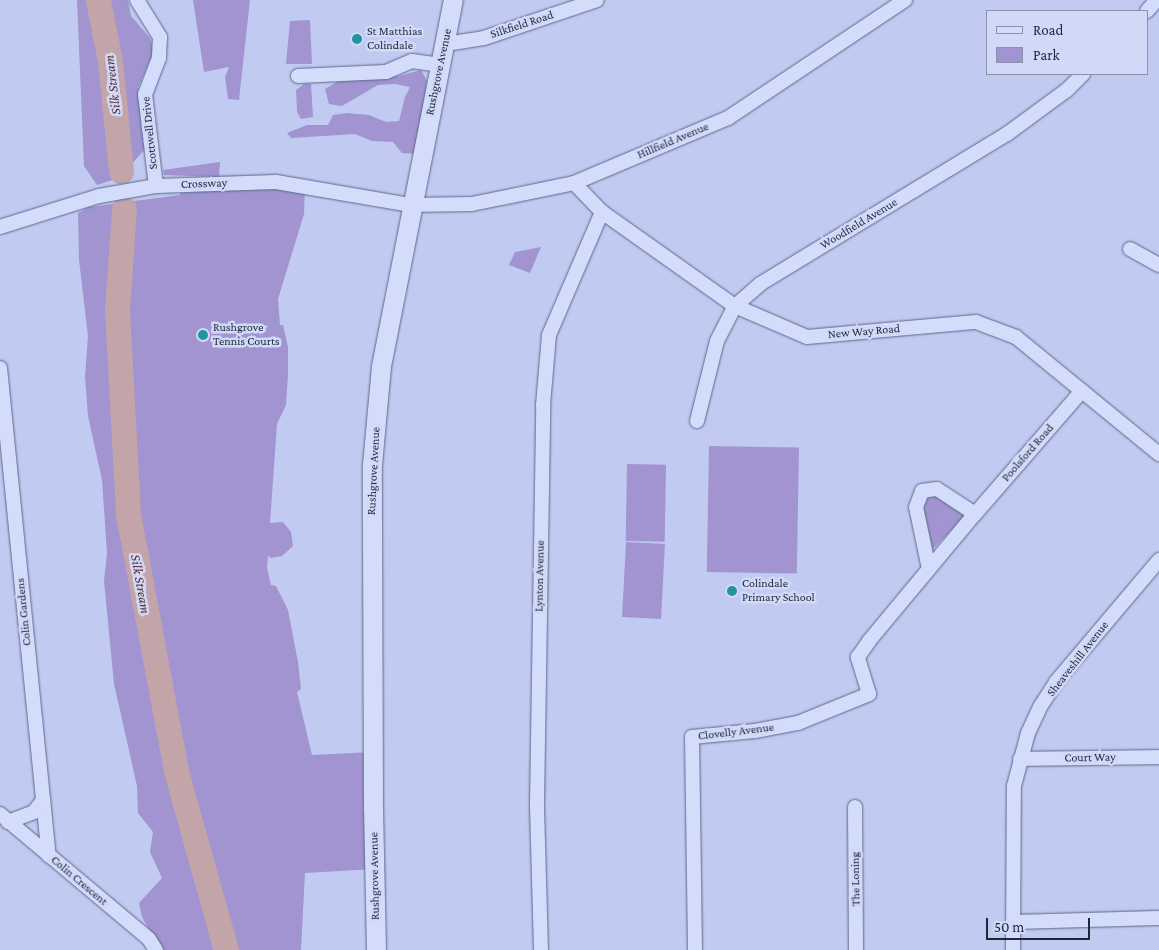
<!DOCTYPE html>
<html>
<head>
<meta charset="utf-8">
<style>
  body { margin:0 }
  #map { position:relative; width:1159px; height:950px; overflow:hidden; background:#c1caf1; font-family:"Crimson Pro",serif }
  div>[style] { position:absolute }
  [style*='--x'] { left:calc(var(--x)*1px); top:calc(var(--y)*1px); width:calc(var(--w)*1px); rotate:calc(var(--a)*1deg) }
  .green>* { inset:0; background:#a194d0; transform-origin:0 0 }
  .river>* { height:25px; margin:-12.5px; padding:0 12.5px; transform-origin:12.5px; border-radius:12.5px; background:#c3a4a9 }
  .roads { filter:drop-shadow(0 0 1px #576a8c) drop-shadow(0 0 1px #576a8c) }
  .street>* { height:14px; margin:-7px; padding:0 7px; transform-origin:7px; border-radius:7px; background:#d4dcfb }
  .secondary>* { height:19px; margin:-9.5px; padding:0 9.5px; transform-origin:9.5px; border-radius:9.5px; background:#d4dcfb }
  .dots>* { width:14px; height:14px; translate:-50% -50%; box-sizing:border-box; border:2px solid #d1d8f8; border-radius:50% }
  span { translate:-50% -50%; white-space:nowrap; text-align:center; line-height:1.15; -webkit-text-stroke:5px #d1d8f8; paint-order:stroke }
  .street-label { font-size:12px; color:#1c293b }
  .poi-label { font-size:12px; color:#1c293b }
  .left { translate:0 -50%; text-align:left }
  .water-label { font-size:14px; color:#5c2d2a; font-style:italic }
  .legend { position:absolute; left:986px; top:10px; width:162px; height:65px; box-sizing:border-box; background:#d1d8f8; border:1px solid #8992ac; margin:0; padding:6px 9px; list-style:none; font-size:15px; color:#1c293b }
  .legend li { display:flex; align-items:center; gap:10px; height:25px }
  .legend b { width:25px; border:1px solid #8992ac }
  .scale { position:absolute; left:986px; top:918px; width:104px; height:22px; box-sizing:border-box; border:2px solid #1c293b; border-top:0; padding-left:6px; font-size:15px; line-height:18px; white-space:nowrap; color:#1c293b; -webkit-text-stroke:4px #d1d8f8; paint-order:stroke }
</style>
</head>
<body>
<div id="map">
  <div class="green">
    <div style="clip-path:polygon(77px 0,128px 0,131px 16px,150px 38px,154px 51px,138px 88px,147px 147px,119px 178px,97px 185px,84px 166px)"></div>
    <div style="clip-path:polygon(193px 0,250px 0,239px 100px,228px 99px,225px 77px,229px 67px,204px 72px)"></div>
    <div style="clip-path:polygon(310px 20px,312px 64px,286px 64px,290px 21px)"></div>
    <div style="clip-path:polygon(421px 70px,427px 81px,416px 154px,402px 153px,393px 142px,372px 141px,355px 134px,291px 138px,287px 133px,307px 125px,328px 125px,333px 115px,347px 113px,369px 115px,386px 122px,399px 121px,405px 97px,410px 87px,395px 84px,378px 85px,342px 106px,329px 104px,325px 89px,342px 79px,399px 76px)"></div>
    <div style="clip-path:polygon(304px 84px,311px 84px,313px 117px,301px 119px,297px 112px,296px 90px)"></div>
    <div style="clip-path:polygon(220px 162px,219px 177px,164px 175px,163px 170px)"></div>
    <div style="clip-path:polygon(276px 182px,305px 188px,304px 214px,278px 299px,280px 325px,283px 325px,288px 347px,288px 375px,286px 405px,277px 424px,270px 523px,283px 522px,291px 532px,293px 546px,282px 556px,271px 558px,268px 556px,267px 568px,271px 585px,276px 586px,288px 610px,298px 662px,301px 689px,297px 692px,312px 755px,373px 752px,373px 869px,305px 873px,301px 950px,161px 950px,142px 917px,139px 903px,162px 878px,150px 852px,153px 832px,138px 813px,137px 786px,114px 684px,104px 581px,107px 553px,102px 480px,88px 416px,85px 377px,88px 336px,79px 260px,78px 213px,89px 207px,180px 195px,180px 193px)"></div>
    <div style="clip-path:polygon(541px 247px,530px 273px,509px 265px,515px 252px)"></div>
    <div style="left:709px;top:446px;width:90px;height:126px;rotate:1deg"></div>
    <div style="left:627px;top:464px;width:39px;height:77px;rotate:1deg"></div>
    <div style="clip-path:polygon(941px 494px,967px 514px,931px 551px,924px 510px,925px 495px)"></div>
    <div style="left:626px;top:542px;width:39px;height:75px;rotate:3deg"></div>
  </div>
  <div class="river">
    <div style="--x:98;--y:0;--w:62;--a:78.9"></div>
    <div style="--x:110;--y:61;--w:111;--a:84.3"></div>
    <div style="--x:124;--y:209;--w:101;--a:94"></div>
    <div style="--x:117;--y:310;--w:204;--a:86.9"></div>
    <div style="--x:128;--y:514;--w:261;--a:79.4"></div>
    <div style="--x:176;--y:771;--w:186;--a:74.4"></div>
  </div>
  <div class="roads">
    <div class="street">
      <div style="--x:137;--y:0;--w:44;--a:58.1"></div>
      <div style="--x:160;--y:37;--w:21;--a:93"></div>
      <div style="--x:159;--y:58;--w:39;--a:111"></div>
      <div style="--x:145;--y:94;--w:93;--a:83.2"></div>
      <div style="--x:1147;--y:11;--w:15;--a:-48"></div>
      <div style="--x:446;--y:44;--w:38;--a:-9"></div>
      <div style="--x:484;--y:38;--w:119;--a:-18.6"></div>
      <div style="--x:298;--y:76;--w:88;--a:-2.6"></div>
      <div style="--x:386;--y:72;--w:28;--a:-23"></div>
      <div style="--x:412;--y:61;--w:29;--a:8"></div>
      <div style="--x:574;--y:183;--w:40;--a:46"></div>
      <div style="--x:602;--y:212;--w:163;--a:35.3"></div>
      <div style="--x:735;--y:306;--w:78;--a:23.3"></div>
      <div style="--x:807;--y:337;--w:170;--a:-5.1"></div>
      <div style="--x:976;--y:322;--w:43;--a:20.6"></div>
      <div style="--x:1016;--y:337;--w:185;--a:39.3"></div>
      <div style="--x:0;--y:227;--w:104;--a:-17.4"></div>
      <div style="--x:99;--y:196;--w:58;--a:-10"></div>
      <div style="--x:156;--y:186;--w:120;--a:-1.9"></div>
      <div style="--x:276;--y:182;--w:137;--a:9.7"></div>
      <div style="--x:411;--y:205;--w:61;--a:-0.9"></div>
      <div style="--x:472;--y:204;--w:104;--a:-11.6"></div>
      <div style="--x:574;--y:183;--w:167;--a:-22.9"></div>
      <div style="--x:728;--y:118;--w:213;--a:-33.7"></div>
      <div style="--x:1130;--y:249;--w:33;--a:29"></div>
      <div style="--x:0;--y:368;--w:490;--a:84.3"></div>
      <div style="--x:697;--y:421;--w:82;--a:-76"></div>
      <div style="--x:717;--y:341;--w:39;--a:-63"></div>
      <div style="--x:735;--y:306;--w:33;--a:-41"></div>
      <div style="--x:760;--y:284;--w:289;--a:-31.3"></div>
      <div style="--x:1007;--y:134;--w:74;--a:-36.3"></div>
      <div style="--x:1067;--y:90;--w:23;--a:-45"></div>
      <div style="--x:929;--y:569;--w:63;--a:-101.8"></div>
      <div style="--x:916;--y:507;--w:17;--a:-69"></div>
      <div style="--x:922;--y:491;--w:15;--a:-8"></div>
      <div style="--x:937;--y:489;--w:45;--a:33.3"></div>
      <div style="--x:1020;--y:759;--w:139;--a:-0.8"></div>
      <div style="--x:855;--y:807;--w:143;--a:89.6"></div>
      <div style="--x:0;--y:814;--w:194;--a:40"></div>
      <div style="--x:149;--y:939;--w:13;--a:58"></div>
      <div style="--x:8;--y:822;--w:28;--a:-21"></div>
      <div style="--x:34;--y:812;--w:15;--a:-53"></div>
      <div style="--x:1013;--y:922;--w:146;--a:-1.6"></div>
      <div style="--x:541;--y:950;--w:146;--a:-91.6"></div>
      <div style="--x:537;--y:804;--w:399;--a:-89.1"></div>
      <div style="--x:543;--y:405;--w:70;--a:-85.1"></div>
      <div style="--x:549;--y:335;--w:134;--a:-66.7"></div>
      <div style="--x:695;--y:950;--w:213;--a:-90.8"></div>
      <div style="--x:692;--y:737;--w:63;--a:-5.4"></div>
      <div style="--x:755;--y:731;--w:44;--a:-10.5"></div>
      <div style="--x:798;--y:723;--w:77;--a:-22.2"></div>
      <div style="--x:869;--y:694;--w:39;--a:-107"></div>
      <div style="--x:858;--y:657;--w:19;--a:-55"></div>
      <div style="--x:869;--y:641;--w:165;--a:-50.2"></div>
      <div style="--x:975;--y:514;--w:163;--a:-49"></div>
      <div style="--x:1013;--y:950;--w:164;--a:-89.7"></div>
      <div style="--x:1014;--y:786;--w:55;--a:-75.2"></div>
      <div style="--x:1028;--y:733;--w:29;--a:-65"></div>
      <div style="--x:1040;--y:707;--w:30;--a:-57"></div>
      <div style="--x:1056;--y:682;--w:160;--a:-49.8"></div>
    </div>
    <div class="secondary">
      <div style="--x:376;--y:950;--w:141;--a:-91.2"></div>
      <div style="--x:373;--y:809;--w:344;--a:-90.2"></div>
      <div style="--x:372;--y:465;--w:99;--a:-84.8"></div>
      <div style="--x:381;--y:366;--w:373;--a:-78.9"></div>
    </div>
  </div>
  <div class="dots">
    <div style="left:357px;top:39px;background:#2293a0"></div>
    <div style="left:203px;top:335px;background:#2293a0"></div>
    <div style="left:732px;top:591px;background:#2293a0"></div>
  </div>
  <div class="street-label">
    <span style="left:522px;top:25px;rotate:-18deg">Silkfield Road</span>
    <span style="left:439px;top:72px;rotate:-78deg">Rushgrove Avenue</span>
    <span style="left:150px;top:133px;rotate:-96deg">Scottwell Drive</span>
    <span style="left:673px;top:141px;rotate:-23deg">Hillfield Avenue</span>
    <span style="left:204px;top:184px;rotate:-2deg">Crossway</span>
    <span style="left:859px;top:224px;rotate:-31deg">Woodfield Avenue</span>
    <span style="left:864px;top:332px;rotate:-5deg">New Way Road</span>
    <span style="left:1028px;top:453px;rotate:-49deg">Poolsford Road</span>
    <span style="left:374px;top:471px;rotate:-87deg">Rushgrove Avenue</span>
    <span style="left:540px;top:576px;rotate:-89deg">Lynton Avenue</span>
    <span style="left:24px;top:612px;rotate:-96deg">Colin Gardens</span>
    <span style="left:1078px;top:659px;rotate:-52deg">Sheaveshill Avenue</span>
    <span style="left:736px;top:732px;rotate:-7deg">Clovelly Avenue</span>
    <span style="left:1090px;top:758px;rotate:-1deg">Court Way</span>
    <span style="left:375px;top:876px;rotate:-91deg">Rushgrove Avenue</span>
    <span style="left:856px;top:879px;rotate:-91deg">The Loning</span>
    <span style="left:79px;top:881px;rotate:40deg">Colin Crescent</span>
  </div>
  <div class="poi-label">
    <span class="left" style="left:367px;top:39px">St Matthias<br>Colindale</span>
    <span class="left" style="left:213px;top:335px">Rushgrove<br>Tennis Courts</span>
    <span class="left" style="left:742px;top:591px">Colindale<br>Primary School</span>
  </div>
  <div class="water-label">
    <span style="left:112px;top:85px;rotate:-97deg">Silk Stream</span>
    <span style="left:141px;top:584px;rotate:80deg">Silk Stream</span>
  </div>
  <ul class="legend">
  <li><b style="height:6px;background:#d4dcfb"></b>Road</li>
  <li><b style="height:14px;background:#a194d0"></b>Park</li>
  </ul>
  <div class="scale">50 m</div>
</div>
</body>
</html>
